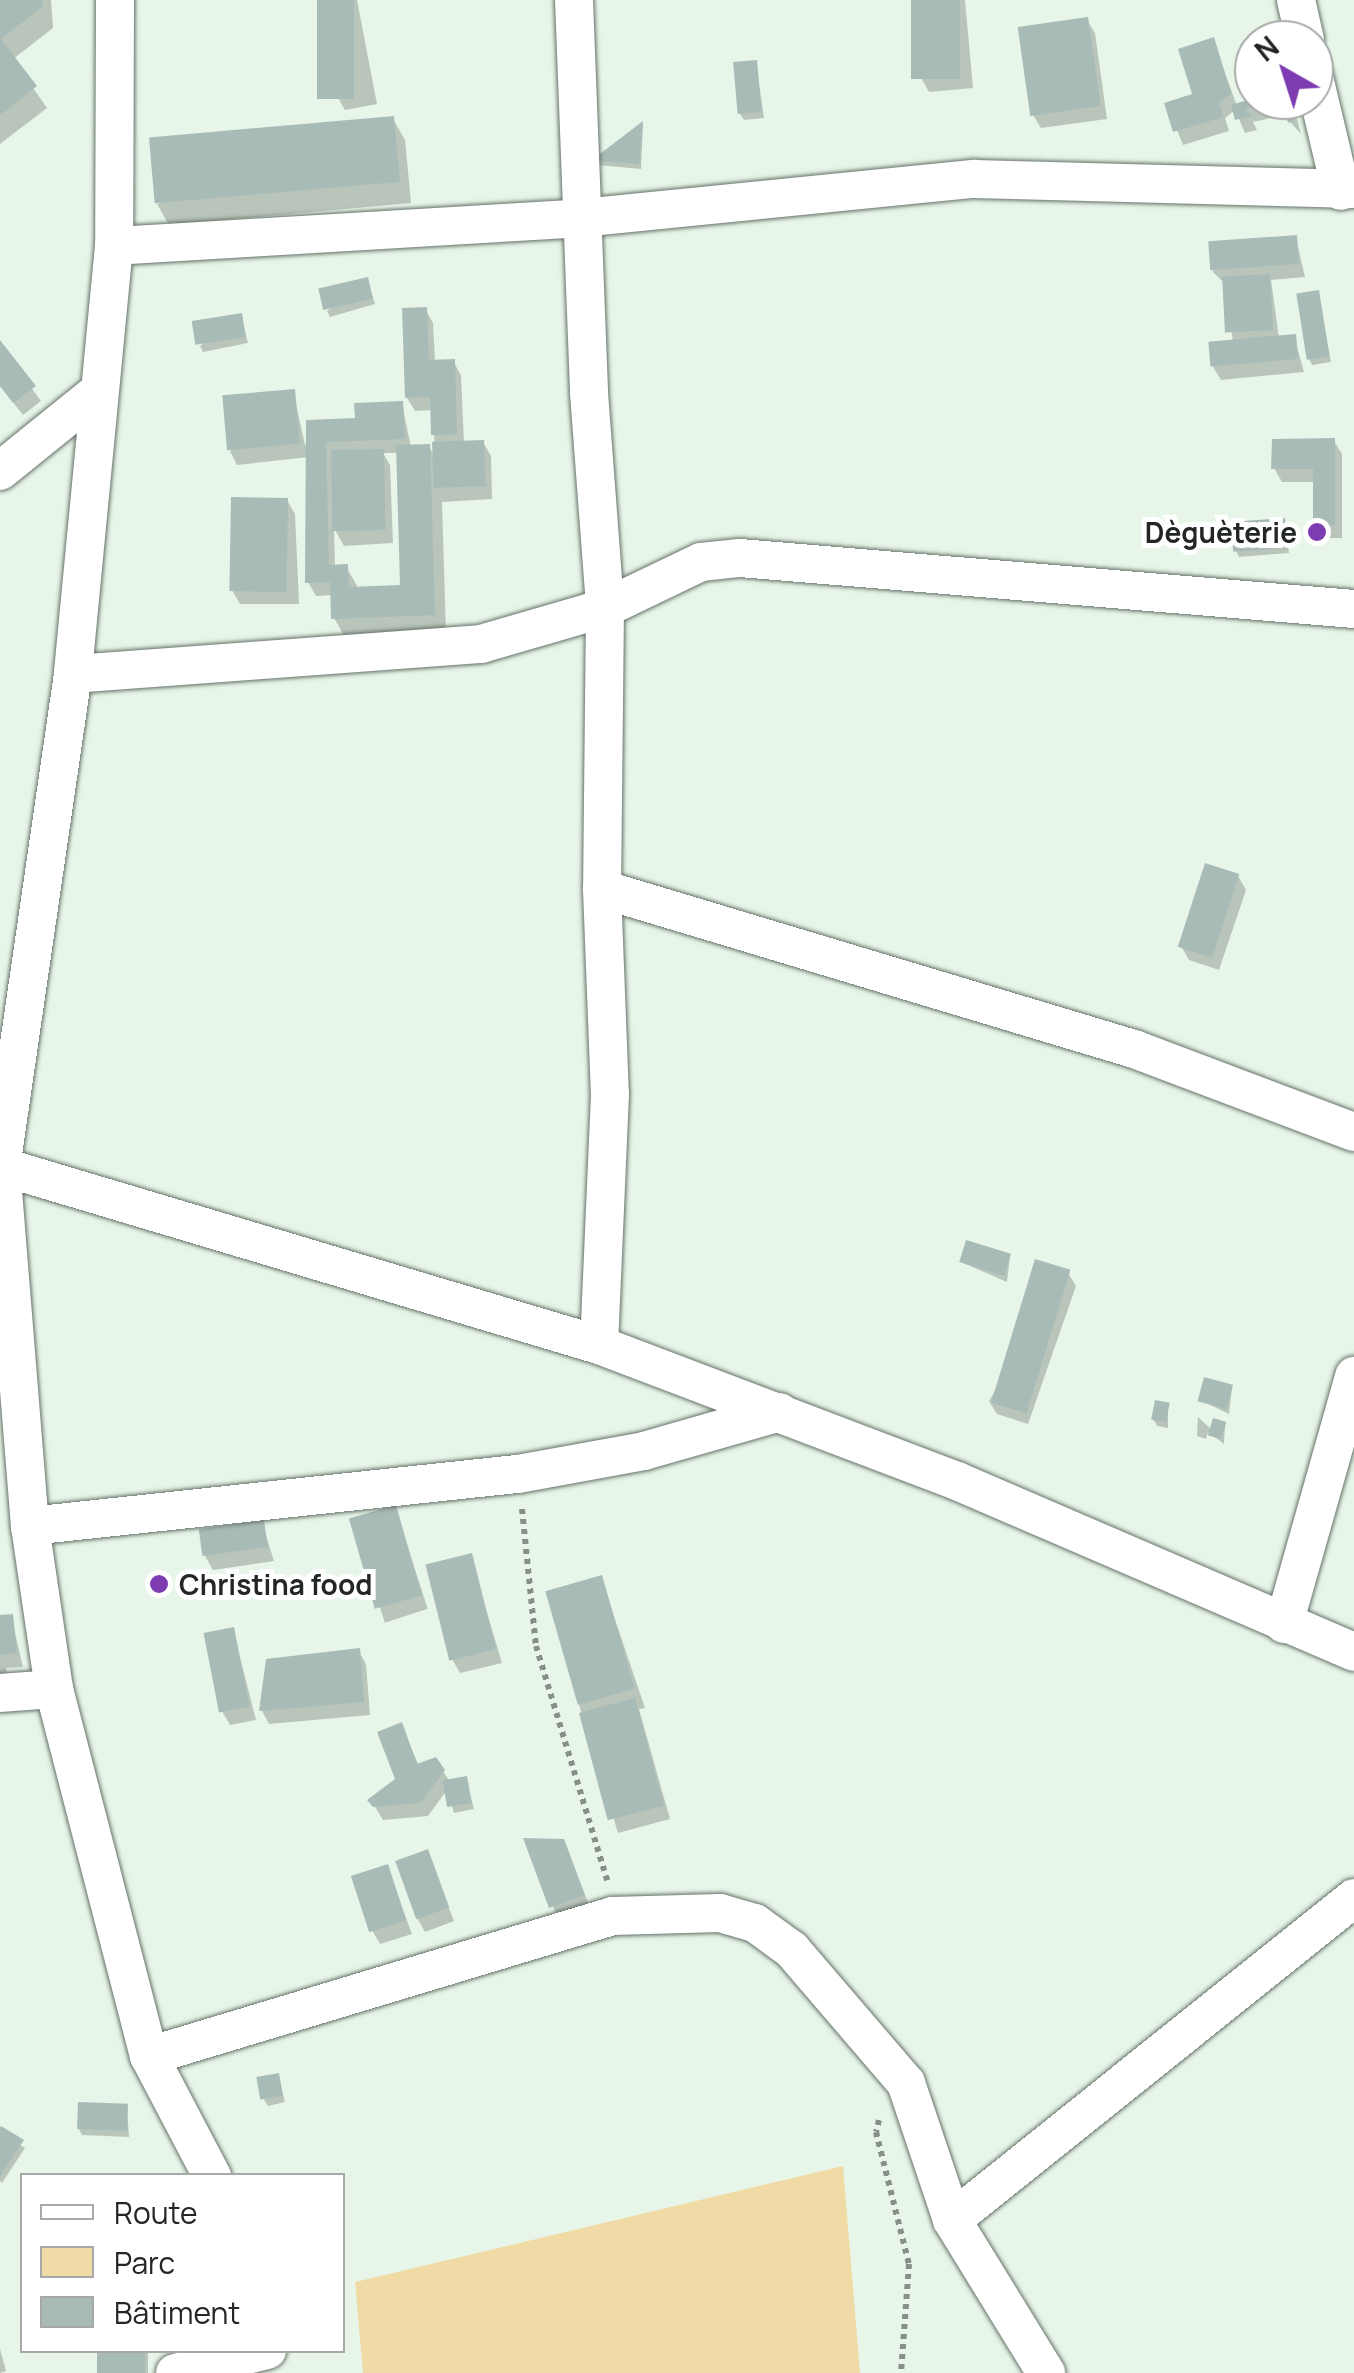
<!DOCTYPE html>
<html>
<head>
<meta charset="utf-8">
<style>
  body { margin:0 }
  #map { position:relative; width:1354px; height:2373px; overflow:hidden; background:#e8f6ea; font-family:Manrope,sans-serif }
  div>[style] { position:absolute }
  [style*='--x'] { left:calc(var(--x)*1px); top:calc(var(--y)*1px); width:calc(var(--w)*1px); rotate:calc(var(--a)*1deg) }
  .green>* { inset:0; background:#f0dba6 }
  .shadow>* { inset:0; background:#0003; transform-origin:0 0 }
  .building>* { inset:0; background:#a8bbb7; transform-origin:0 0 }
  .path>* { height:6px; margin-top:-3px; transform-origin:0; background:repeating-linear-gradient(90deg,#869088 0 5px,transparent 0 10px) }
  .roads { filter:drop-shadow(0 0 2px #667268) drop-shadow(0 0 2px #667268) }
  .minor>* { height:38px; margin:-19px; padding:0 19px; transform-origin:19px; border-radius:19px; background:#fff }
  .dots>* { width:28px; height:28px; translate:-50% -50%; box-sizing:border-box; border:5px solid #fff; border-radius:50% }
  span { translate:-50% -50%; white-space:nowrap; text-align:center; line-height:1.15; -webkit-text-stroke:10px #fff; paint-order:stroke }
  .poi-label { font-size:28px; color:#222723; font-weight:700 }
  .right { translate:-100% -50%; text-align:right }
  .left { translate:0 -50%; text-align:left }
  .legend { position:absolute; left:20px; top:2173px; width:325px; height:180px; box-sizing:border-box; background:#fff; border:2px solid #a7a9a7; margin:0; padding:12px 18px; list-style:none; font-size:30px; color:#222723 }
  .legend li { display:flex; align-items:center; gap:20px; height:50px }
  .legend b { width:50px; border:2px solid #a7a9a7 }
  .north { position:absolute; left:1234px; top:20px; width:100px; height:100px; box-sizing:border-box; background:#fff; border:2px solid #a7a9a7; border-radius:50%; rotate:321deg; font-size:28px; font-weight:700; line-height:40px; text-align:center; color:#222723 }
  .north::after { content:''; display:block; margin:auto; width:35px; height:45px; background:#7d3cb1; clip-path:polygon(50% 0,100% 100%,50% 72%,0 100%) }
</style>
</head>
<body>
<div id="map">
  <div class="green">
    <div style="clip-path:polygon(843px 2166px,860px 2373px,363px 2373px,355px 2282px)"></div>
  </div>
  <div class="shadow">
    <div style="clip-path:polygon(0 0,51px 0,53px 28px,13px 59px,47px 108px,0 144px)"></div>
    <div style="clip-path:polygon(319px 0,357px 0,377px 104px,345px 110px,337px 96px)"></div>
    <div style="clip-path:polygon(914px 0,965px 0,973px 88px,929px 92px,921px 78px)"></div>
    <div style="clip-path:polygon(1087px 20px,1095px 33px,1107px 119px,1041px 128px,1033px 115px)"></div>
    <div style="clip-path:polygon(1213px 40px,1237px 106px,1292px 100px,1301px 134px,1284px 115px,1253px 122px,1257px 130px,1245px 133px,1235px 110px,1225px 118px,1229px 131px,1183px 145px,1167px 104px,1195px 96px)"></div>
    <div style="clip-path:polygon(756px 63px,764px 118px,744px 120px,740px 114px)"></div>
    <div style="clip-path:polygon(393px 119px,405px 140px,411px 203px,169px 225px,157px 204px)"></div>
    <div style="clip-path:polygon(643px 124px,641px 169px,598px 165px,595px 160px)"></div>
    <div style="clip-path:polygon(1296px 238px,1305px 277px,1271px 280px,1279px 338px,1294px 336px,1304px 372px,1221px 380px,1213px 367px,1233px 342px,1225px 284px,1212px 271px)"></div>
    <div style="clip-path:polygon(367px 280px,375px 304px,330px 317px,327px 311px)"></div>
    <div style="clip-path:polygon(1318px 293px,1331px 362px,1312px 365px,1309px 359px)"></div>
    <div style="clip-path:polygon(evenodd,425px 309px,433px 323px,435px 362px,453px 361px,461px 375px,464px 443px,483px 442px,491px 456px,492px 499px,442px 502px,446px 635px,346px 639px,334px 618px,333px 595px,316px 596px,308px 582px,309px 457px,237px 465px,230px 451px,293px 391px,305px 445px,402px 404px,411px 447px,429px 446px,435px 458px,433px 410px,415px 411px,407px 398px,425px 309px,383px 453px,398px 453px,403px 587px,359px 589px,346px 567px,335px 567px,334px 528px,344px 546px,393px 543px,390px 465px,383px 453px)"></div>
    <div style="clip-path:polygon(241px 316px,248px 343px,203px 352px,200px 346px)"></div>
    <div style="clip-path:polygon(0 344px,41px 401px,23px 415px,0 386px)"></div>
    <div style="clip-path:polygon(1334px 441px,1342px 454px,1342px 538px,1323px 538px,1316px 524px,1316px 482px,1282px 482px,1274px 468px)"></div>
    <div style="clip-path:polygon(287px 500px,295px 514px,299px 604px,240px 604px,232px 590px)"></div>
    <div style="clip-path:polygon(1284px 520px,1289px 553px,1239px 557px,1236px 551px)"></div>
    <div style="clip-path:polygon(1238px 876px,1246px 890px,1219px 970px,1189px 960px,1181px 946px)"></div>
    <div style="clip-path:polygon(1010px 1256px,1007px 1282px,961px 1262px)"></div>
    <div style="clip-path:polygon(1068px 1273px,1076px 1286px,1028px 1424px,997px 1414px,989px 1401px)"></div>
    <div style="clip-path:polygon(1232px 1387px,1229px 1414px,1200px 1400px)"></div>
    <div style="clip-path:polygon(1168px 1406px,1168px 1428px,1157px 1426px,1154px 1420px)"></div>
    <div style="clip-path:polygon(1198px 1417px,1212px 1430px,1225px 1425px,1224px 1444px,1208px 1432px,1206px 1439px,1197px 1436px)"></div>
    <div style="left:395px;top:1508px;width:106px;height:45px;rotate:72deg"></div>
    <div style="clip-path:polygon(262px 1523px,274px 1561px,213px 1570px,205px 1556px)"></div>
    <div style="clip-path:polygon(470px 1556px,502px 1663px,460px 1673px,452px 1659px)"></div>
    <div style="clip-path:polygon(601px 1578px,645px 1708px,639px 1709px,670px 1819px,618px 1833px,577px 1698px)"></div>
    <div style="clip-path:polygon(11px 1616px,23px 1667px,6px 1668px,7px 1676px,0 1677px,0 1617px)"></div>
    <div style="clip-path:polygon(233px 1630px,256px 1720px,230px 1725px,222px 1711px)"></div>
    <div style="clip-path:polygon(358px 1650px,366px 1664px,370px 1715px,269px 1724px,262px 1711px,268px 1661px)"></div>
    <div style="clip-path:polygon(401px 1725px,419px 1766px,443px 1771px,450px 1782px,466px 1779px,474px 1809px,454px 1813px,447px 1790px,428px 1816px,383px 1820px,371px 1800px,398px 1780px)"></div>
    <div style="clip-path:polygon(526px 1840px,562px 1841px,591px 1909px,559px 1921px)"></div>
    <div style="clip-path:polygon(427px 1852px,454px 1921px,425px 1932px,417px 1918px)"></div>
    <div style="clip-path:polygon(387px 1867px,412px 1934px,380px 1944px,372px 1930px)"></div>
    <div style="clip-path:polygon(278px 2076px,285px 2102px,268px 2106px,264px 2100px)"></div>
    <div style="clip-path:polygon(127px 2107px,129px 2137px,82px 2135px,79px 2129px)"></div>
    <div style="clip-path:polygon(0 2132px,25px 2148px,2px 2183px,0 2181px)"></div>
    <div style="clip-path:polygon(0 2349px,6px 2371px,0 2373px)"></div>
    <div style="left:99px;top:2350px;width:49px;height:23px"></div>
  </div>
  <div class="building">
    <div style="clip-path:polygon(0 0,42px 0,43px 6px,1px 39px,37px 86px,0 115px)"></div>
    <div style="left:317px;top:0;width:37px;height:99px"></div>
    <div style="left:911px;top:0;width:49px;height:79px"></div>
    <div style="left:1088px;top:17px;width:90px;height:71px;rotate:82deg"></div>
    <div style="clip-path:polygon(1214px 37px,1231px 93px,1219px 103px,1223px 117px,1173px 132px,1164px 103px,1192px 94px,1178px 49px)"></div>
    <div style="clip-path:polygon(1254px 41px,1254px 91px,1253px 91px,1240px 45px)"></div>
    <div style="left:757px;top:60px;width:52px;height:24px;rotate:85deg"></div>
    <div style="clip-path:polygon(1254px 98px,1290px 100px,1295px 119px,1289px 123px,1274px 102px,1245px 109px,1252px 116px,1235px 120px,1231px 105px)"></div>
    <div style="left:394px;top:116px;width:66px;height:246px;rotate:85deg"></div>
    <div style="clip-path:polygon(643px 121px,639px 164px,592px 160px)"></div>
    <div style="left:1297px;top:235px;width:29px;height:89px;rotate:86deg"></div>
    <div style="left:1270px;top:274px;width:56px;height:48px;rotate:87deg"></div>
    <div style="left:368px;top:277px;width:22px;height:51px;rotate:77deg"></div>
    <div style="left:1319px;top:290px;width:67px;height:23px;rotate:81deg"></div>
    <div style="clip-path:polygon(427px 307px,429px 360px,455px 359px,457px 434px,431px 435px,430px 397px,405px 398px,402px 308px)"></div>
    <div style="left:242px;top:313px;width:24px;height:51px;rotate:81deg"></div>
    <div style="left:1296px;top:334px;width:25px;height:88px;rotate:85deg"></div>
    <div style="clip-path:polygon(0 340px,36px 386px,13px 403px,0 386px)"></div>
    <div style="left:295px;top:389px;width:55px;height:73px;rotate:85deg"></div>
    <div style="clip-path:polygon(403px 401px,405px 439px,326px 442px,329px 565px,348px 564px,349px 587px,400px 585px,396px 445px,430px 444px,435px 615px,331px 619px,330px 582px,305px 583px,306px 420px,355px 418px,354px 403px)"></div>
    <div style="clip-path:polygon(1335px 438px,1335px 525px,1313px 525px,1313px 469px,1271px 469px,1272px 439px)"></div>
    <div style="left:484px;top:440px;width:46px;height:52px;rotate:88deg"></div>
    <div style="left:384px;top:449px;width:81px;height:53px;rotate:89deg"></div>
    <div style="left:231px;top:497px;width:57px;height:94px;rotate:1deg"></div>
    <div style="left:1285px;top:518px;width:30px;height:54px;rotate:86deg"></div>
    <div style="left:1205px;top:863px;width:36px;height:88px;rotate:18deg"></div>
    <div style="left:966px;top:1240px;width:47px;height:23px;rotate:17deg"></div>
    <div style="left:1035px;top:1259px;width:37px;height:150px;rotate:17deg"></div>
    <div style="left:1204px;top:1377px;width:30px;height:25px;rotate:15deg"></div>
    <div style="left:1155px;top:1400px;width:15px;height:20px;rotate:11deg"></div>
    <div style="left:1213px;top:1418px;width:14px;height:18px;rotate:17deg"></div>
    <div style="left:396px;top:1505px;width:94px;height:49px;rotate:74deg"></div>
    <div style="left:264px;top:1520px;width:27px;height:66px;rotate:82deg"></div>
    <div style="left:472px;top:1553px;width:99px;height:48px;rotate:76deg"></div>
    <div style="left:602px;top:1575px;width:118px;height:59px;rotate:74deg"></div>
    <div style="clip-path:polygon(13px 1614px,17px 1653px,0 1655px,0 1615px)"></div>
    <div style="left:234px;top:1627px;width:81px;height:31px;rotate:79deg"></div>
    <div style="clip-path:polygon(360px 1648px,364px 1702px,259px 1711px,266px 1659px)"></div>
    <div style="left:635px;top:1698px;width:111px;height:58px;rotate:75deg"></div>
    <div style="clip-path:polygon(402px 1722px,417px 1764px,436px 1757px,445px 1770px,420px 1803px,373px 1807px,367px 1800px,395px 1779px,377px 1732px)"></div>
    <div style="left:467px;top:1776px;width:27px;height:25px;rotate:80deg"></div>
    <div style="clip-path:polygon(523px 1838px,564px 1839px,585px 1895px,549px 1908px)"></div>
    <div style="left:428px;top:1849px;width:62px;height:35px;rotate:70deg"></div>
    <div style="left:388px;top:1864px;width:59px;height:39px;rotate:72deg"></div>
    <div style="left:279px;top:2073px;width:23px;height:23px;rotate:80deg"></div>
    <div style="left:78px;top:2102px;width:50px;height:27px;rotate:2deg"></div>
    <div style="clip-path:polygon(1px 2126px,24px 2140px,0 2176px,0 2128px)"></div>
    <div style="left:97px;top:2350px;width:48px;height:23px"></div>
  </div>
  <div class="path">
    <div style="--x:522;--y:1509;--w:138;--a:84.2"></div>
    <div style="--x:536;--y:1646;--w:245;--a:73.1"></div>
    <div style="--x:879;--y:2120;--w:12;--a:104"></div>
    <div style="--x:876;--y:2132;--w:136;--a:76"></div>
    <div style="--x:909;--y:2264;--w:109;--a:94.2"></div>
  </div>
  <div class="roads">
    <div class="minor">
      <div style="--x:115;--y:0;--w:246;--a:90.2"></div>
      <div style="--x:114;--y:246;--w:430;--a:95.5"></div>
      <div style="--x:73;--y:674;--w:497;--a:98.3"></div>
      <div style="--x:1;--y:1166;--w:361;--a:85.4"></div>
      <div style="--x:30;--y:1526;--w:165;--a:81.6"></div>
      <div style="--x:54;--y:1689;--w:379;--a:75.5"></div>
      <div style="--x:149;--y:2056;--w:136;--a:62.3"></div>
      <div style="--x:574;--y:0;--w:393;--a:87.8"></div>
      <div style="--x:589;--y:393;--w:216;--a:85.7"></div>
      <div style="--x:605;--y:608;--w:281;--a:90.6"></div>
      <div style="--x:602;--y:889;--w:205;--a:87.8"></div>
      <div style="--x:610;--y:1094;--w:251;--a:92.5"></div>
      <div style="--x:1296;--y:0;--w:41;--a:77.3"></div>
      <div style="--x:1314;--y:77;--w:117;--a:76.7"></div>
      <div style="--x:114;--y:246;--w:468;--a:-3.4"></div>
      <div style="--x:581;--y:218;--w:395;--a:-5.7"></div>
      <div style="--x:974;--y:179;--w:380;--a:1.5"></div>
      <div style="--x:0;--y:471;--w:127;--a:-38.9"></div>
      <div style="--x:73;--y:674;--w:409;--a:-4.2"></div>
      <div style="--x:481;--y:644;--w:129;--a:-16.2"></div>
      <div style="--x:605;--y:608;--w:106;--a:-25.6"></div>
      <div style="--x:701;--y:562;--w:39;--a:-6"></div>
      <div style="--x:740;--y:558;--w:616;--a:4.75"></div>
      <div style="--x:602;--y:889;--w:556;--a:16.74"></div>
      <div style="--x:1134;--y:1049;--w:235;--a:20.7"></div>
      <div style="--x:0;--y:1166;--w:625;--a:16.64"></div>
      <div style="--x:599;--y:1345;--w:383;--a:20.8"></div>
      <div style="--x:957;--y:1481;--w:432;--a:23.3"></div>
      <div style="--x:30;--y:1526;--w:491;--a:-6.1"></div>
      <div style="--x:518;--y:1474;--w:128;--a:-10.3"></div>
      <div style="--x:644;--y:1451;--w:141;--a:-16"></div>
      <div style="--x:1284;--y:1624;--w:258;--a:-74.2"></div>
      <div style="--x:0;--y:1693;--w:54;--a:-4.2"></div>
      <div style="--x:149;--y:2056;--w:484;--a:-16.8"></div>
      <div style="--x:612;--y:1916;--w:108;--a:-1.6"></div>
      <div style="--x:720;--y:1913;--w:36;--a:16"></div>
      <div style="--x:755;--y:1923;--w:46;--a:36.1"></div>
      <div style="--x:792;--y:1950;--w:175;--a:49.4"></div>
      <div style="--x:906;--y:2083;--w:145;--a:71.4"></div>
      <div style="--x:952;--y:2220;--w:180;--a:58.4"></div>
      <div style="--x:952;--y:2220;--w:515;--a:-38.69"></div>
      <div style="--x:175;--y:2373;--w:95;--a:-14"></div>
    </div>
  </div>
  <div class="dots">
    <div style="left:1317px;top:532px;background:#7d3cb1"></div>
    <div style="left:159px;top:1584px;background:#7d3cb1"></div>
  </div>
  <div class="poi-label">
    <span class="right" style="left:1297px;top:532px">Dèguèterie</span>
    <span class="left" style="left:179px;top:1584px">Christina food</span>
  </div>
  <ul class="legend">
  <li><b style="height:12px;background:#fff"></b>Route</li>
  <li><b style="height:28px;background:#f0dba6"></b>Parc</li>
  <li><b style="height:28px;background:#a8bbb7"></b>Bâtiment</li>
  </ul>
  <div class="north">N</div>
</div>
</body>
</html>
